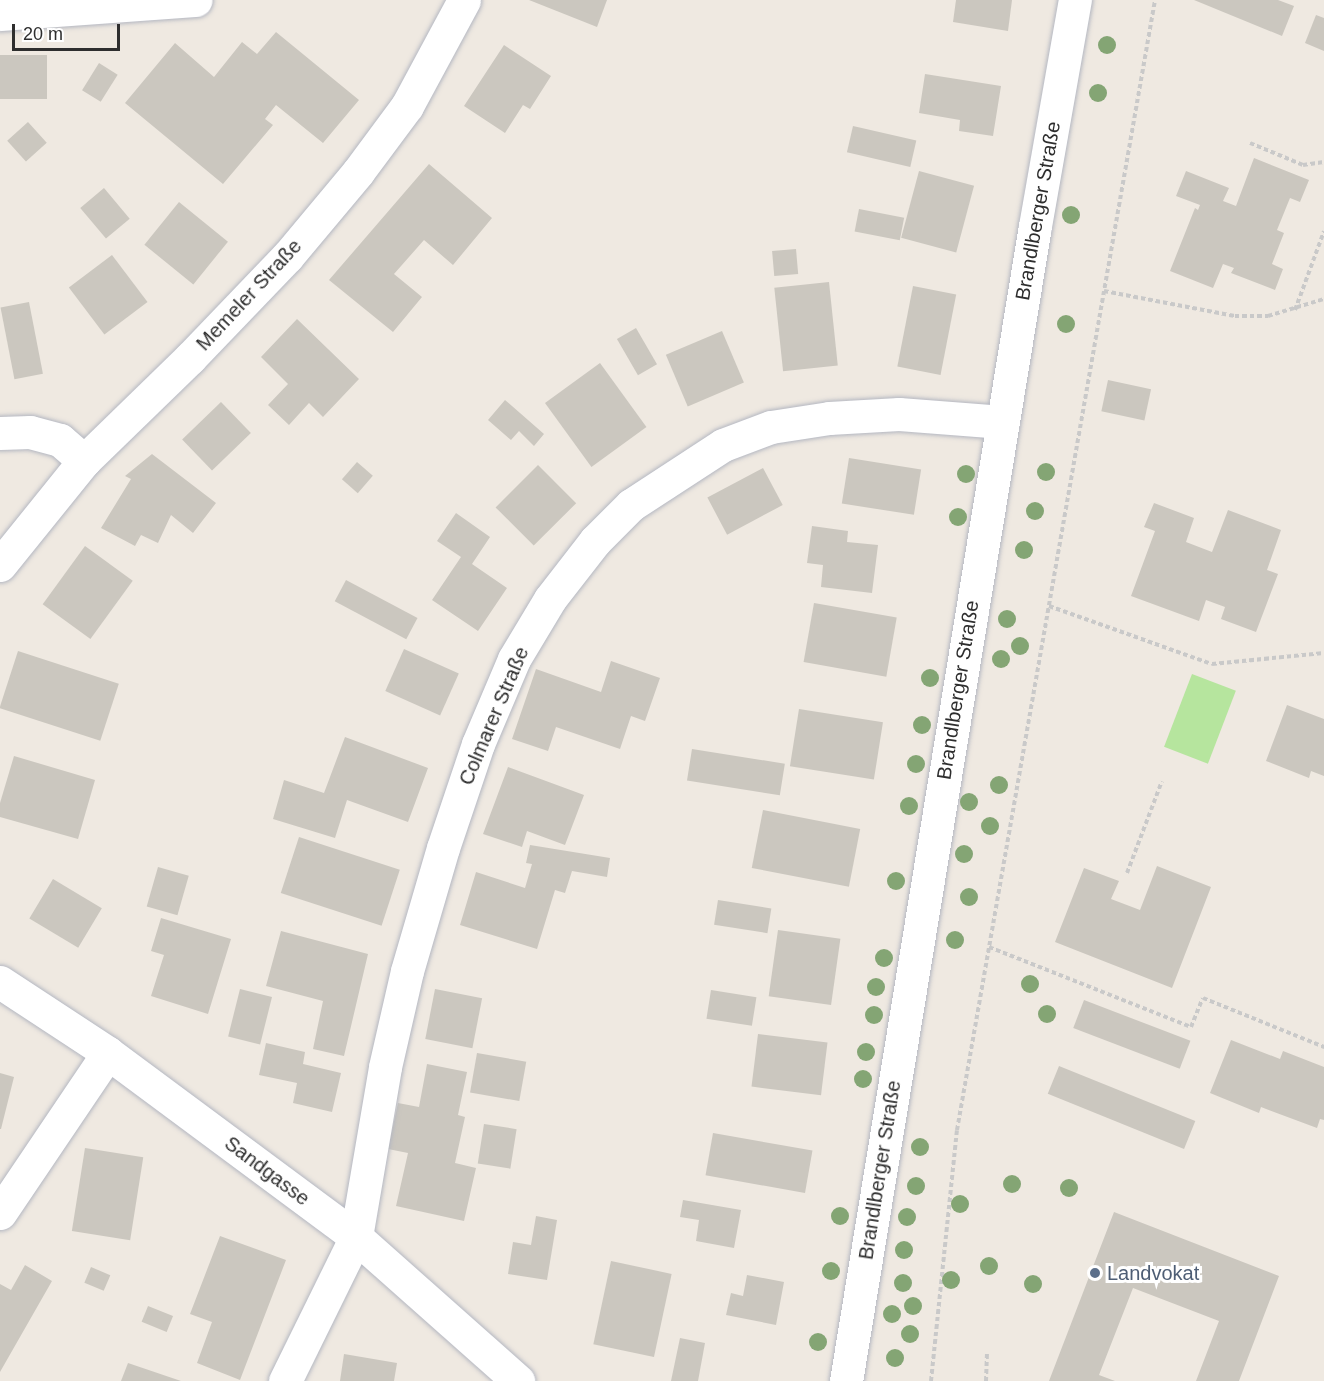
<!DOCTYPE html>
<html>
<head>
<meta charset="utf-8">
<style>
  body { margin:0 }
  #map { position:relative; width:1324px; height:1381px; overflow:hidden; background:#efe9e1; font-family:Helvetica,sans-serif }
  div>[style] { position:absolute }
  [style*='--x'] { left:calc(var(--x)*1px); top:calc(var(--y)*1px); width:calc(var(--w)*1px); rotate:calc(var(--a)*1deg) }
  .green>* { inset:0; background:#b6e59e; transform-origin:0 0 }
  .building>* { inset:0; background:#cbc7bf; transform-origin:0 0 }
  .path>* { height:4px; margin-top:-2px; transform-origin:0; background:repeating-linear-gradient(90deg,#c9c9c9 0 4.5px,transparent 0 7.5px) }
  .roads { filter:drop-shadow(0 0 2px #b4b7c1) drop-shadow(0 0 2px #b4b7c1) }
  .minor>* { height:33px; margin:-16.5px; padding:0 16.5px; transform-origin:16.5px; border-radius:16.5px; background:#fff }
  .tertiary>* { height:33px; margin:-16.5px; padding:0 16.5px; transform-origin:16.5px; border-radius:16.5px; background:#fff }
  .trees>* { width:18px; height:18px; margin:-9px; border-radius:50%; background:#84a574 }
  .dots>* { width:16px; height:16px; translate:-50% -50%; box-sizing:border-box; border:3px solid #fff; border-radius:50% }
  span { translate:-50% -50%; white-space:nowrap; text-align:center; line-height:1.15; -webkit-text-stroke:6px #fff; paint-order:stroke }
  .street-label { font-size:20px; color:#2e2e2e }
  .service-label { font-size:20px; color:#4e5e75 }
  .left { translate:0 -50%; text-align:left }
  .scale { position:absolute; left:12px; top:24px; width:108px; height:27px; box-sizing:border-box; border:3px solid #2e2e2e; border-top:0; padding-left:8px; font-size:18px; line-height:21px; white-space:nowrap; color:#2e2e2e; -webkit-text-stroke:4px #fff; paint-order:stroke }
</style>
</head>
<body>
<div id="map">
  <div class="green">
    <div style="left:1192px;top:674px;width:47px;height:78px;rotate:21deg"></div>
  </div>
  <div class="building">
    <div style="clip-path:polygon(529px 0,607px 0,597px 27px)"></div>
    <div style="clip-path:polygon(956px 0,1012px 0,1008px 31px,953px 22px)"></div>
    <div style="clip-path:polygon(1194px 0,1278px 0,1294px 6px,1282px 36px)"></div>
    <div style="clip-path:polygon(1316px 15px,1324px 18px,1324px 51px,1305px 43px)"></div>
    <div style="clip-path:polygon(276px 32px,359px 100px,323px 143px,276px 105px,265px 119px,273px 125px,223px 184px,125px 103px,175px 43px,214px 77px,242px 42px,257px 54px)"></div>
    <div style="clip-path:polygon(504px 45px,551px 76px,530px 109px,523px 105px,505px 133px,464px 106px)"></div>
    <div style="left:0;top:55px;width:47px;height:44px"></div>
    <div style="left:99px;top:63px;width:22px;height:32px;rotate:32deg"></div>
    <div style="clip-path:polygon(925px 74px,1001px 86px,993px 136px,959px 131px,960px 120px,919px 113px)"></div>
    <div style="left:28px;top:122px;width:28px;height:28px;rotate:48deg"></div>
    <div style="left:853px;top:126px;width:65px;height:27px;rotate:13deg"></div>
    <div style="clip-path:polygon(1254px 158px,1309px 180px,1300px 202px,1290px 198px,1277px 230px,1284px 233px,1272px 264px,1283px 269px,1275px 290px,1231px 273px,1234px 268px,1223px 264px,1213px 288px,1170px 271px,1195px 208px,1198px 210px,1200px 205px,1176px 196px,1186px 171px,1229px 188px,1223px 201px,1236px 206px)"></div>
    <div style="clip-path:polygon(429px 164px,492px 218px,453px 265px,424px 240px,394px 274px,422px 297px,393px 332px,329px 280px)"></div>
    <div style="left:919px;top:171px;width:57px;height:69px;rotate:15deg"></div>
    <div style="left:104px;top:188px;width:40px;height:31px;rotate:50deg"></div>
    <div style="left:179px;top:202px;width:63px;height:55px;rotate:39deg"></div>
    <div style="left:859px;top:209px;width:46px;height:23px;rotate:11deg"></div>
    <div style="left:796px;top:249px;width:25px;height:24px;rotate:85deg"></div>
    <div style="left:112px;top:255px;width:59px;height:54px;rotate:53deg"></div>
    <div style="left:829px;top:282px;width:84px;height:55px;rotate:84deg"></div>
    <div style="left:913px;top:286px;width:44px;height:82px;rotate:11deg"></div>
    <div style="left:29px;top:302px;width:73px;height:29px;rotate:79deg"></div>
    <div style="clip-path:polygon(297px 319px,359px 379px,323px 417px,309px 403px,289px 425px,268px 405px,288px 384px,261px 357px)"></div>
    <div style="left:636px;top:328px;width:42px;height:22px;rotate:60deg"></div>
    <div style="left:722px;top:331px;width:56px;height:61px;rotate:67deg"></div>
    <div style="left:600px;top:363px;width:79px;height:68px;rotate:54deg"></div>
    <div style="left:1108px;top:380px;width:44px;height:32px;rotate:12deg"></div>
    <div style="clip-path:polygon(505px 400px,544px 434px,534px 446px,519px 431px,511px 440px,488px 420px)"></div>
    <div style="left:221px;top:402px;width:43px;height:54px;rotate:46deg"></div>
    <div style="clip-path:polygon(152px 454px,216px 503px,193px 533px,171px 515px,158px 543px,141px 535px,135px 546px,101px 528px,131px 479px,125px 476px)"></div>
    <div style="left:849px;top:458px;width:73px;height:46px;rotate:9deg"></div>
    <div style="left:357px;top:462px;width:21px;height:23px;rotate:41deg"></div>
    <div style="left:538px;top:465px;width:54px;height:60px;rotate:45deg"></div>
    <div style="left:763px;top:468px;width:42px;height:63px;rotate:62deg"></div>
    <div style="clip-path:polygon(1154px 503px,1194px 518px,1186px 542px,1212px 552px,1228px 510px,1281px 530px,1267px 570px,1278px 574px,1256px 632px,1221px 619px,1225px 607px,1206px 600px,1199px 621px,1131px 596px,1155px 531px,1144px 527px)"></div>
    <div style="clip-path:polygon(456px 513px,490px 537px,472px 564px,507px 588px,478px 631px,432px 600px,461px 557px,437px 541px)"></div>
    <div style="clip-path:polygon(812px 526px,848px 531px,847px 542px,878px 545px,872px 593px,821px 587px,823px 565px,807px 563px)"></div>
    <div style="left:85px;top:546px;width:59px;height:72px;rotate:36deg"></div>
    <div style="left:346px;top:580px;width:81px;height:24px;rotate:28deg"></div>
    <div style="left:814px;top:603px;width:84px;height:60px;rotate:10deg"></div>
    <div style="left:404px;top:649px;width:60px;height:46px;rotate:24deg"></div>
    <div style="left:18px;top:651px;width:106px;height:60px;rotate:18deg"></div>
    <div style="clip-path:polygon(611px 661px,660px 678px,645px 721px,631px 716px,620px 749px,556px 727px,548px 751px,512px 739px,536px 669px,601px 692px)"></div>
    <div style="clip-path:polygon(1287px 705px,1324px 719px,1324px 776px,1311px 771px,1309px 778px,1266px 761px)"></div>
    <div style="left:799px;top:709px;width:85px;height:58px;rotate:9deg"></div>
    <div style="clip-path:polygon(345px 737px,428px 768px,408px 822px,347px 800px,335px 838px,273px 819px,284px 780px,324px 793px)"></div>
    <div style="left:692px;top:749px;width:94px;height:32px;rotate:9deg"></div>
    <div style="clip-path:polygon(14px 756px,95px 780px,78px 839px,0 817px,0 803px)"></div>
    <div style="clip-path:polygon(508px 767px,584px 795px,565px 845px,527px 831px,522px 847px,483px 834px)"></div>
    <div style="left:763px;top:810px;width:99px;height:59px;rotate:11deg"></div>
    <div style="left:299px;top:837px;width:106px;height:59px;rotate:18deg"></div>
    <div style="clip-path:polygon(530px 845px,610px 858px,607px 877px,572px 871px,565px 893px,555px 890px,537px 949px,460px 925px,476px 872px,525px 888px,532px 864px,526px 863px)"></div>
    <div style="clip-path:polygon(1157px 866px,1211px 887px,1172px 988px,1055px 942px,1084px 868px,1119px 881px,1111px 899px,1140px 910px)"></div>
    <div style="left:158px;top:867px;width:32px;height:41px;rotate:16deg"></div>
    <div style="left:53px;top:879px;width:57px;height:46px;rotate:31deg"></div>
    <div style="left:718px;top:900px;width:54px;height:25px;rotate:9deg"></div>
    <div style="clip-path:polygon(161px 918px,231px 939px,208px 1014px,151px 996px,164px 955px,151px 951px)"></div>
    <div style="left:778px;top:930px;width:63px;height:67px;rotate:8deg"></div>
    <div style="clip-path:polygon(281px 931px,368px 954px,344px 1056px,313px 1049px,323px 1001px,266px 986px)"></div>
    <div style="left:240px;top:989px;width:33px;height:49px;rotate:14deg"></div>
    <div style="left:435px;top:989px;width:48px;height:51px;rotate:11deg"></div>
    <div style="left:711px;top:990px;width:46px;height:29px;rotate:9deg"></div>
    <div style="left:1084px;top:1000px;width:114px;height:30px;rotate:21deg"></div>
    <div style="left:758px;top:1034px;width:70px;height:53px;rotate:7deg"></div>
    <div style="clip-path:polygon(1231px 1040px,1280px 1059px,1283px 1051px,1324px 1067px,1324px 1120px,1320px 1119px,1317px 1128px,1261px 1107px,1259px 1113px,1210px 1093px)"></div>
    <div style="clip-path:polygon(266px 1043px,305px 1052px,303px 1064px,341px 1073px,332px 1112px,293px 1103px,297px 1083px,259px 1075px)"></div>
    <div style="left:477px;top:1053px;width:50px;height:40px;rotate:10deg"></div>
    <div style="clip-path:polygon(427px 1064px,467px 1072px,458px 1115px,465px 1117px,455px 1163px,476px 1168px,464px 1221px,396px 1206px,408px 1153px,388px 1149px,398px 1103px,419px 1107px)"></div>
    <div style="left:1059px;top:1066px;width:147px;height:30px;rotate:22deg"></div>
    <div style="clip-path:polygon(0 1073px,14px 1077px,1px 1129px,0 1129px)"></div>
    <div style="left:484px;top:1124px;width:33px;height:40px;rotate:9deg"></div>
    <div style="left:713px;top:1133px;width:101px;height:43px;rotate:10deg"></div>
    <div style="left:85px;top:1148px;width:59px;height:84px;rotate:9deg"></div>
    <div style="clip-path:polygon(683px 1200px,741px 1210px,734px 1248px,696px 1241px,699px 1220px,680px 1217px)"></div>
    <div style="clip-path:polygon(1114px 1212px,1279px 1276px,1239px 1381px,1196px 1381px,1219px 1321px,1133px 1288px,1099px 1375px,1115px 1381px,1049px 1381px)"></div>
    <div style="clip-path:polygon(536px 1216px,557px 1220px,547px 1280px,508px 1274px,513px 1242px,531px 1245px)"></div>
    <div style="clip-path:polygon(220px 1236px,286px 1260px,240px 1380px,197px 1363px,212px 1322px,190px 1314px)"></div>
    <div style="left:611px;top:1261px;width:62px;height:85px;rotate:12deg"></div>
    <div style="clip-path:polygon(25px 1265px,52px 1281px,0 1372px,0 1284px,11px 1290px)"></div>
    <div style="left:91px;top:1267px;width:21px;height:17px;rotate:23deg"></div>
    <div style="clip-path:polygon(747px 1275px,784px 1282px,776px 1325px,726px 1315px,731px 1293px,743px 1296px)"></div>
    <div style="left:148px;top:1306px;width:27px;height:17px;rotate:22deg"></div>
    <div style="clip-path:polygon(680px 1338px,705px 1343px,698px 1381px,671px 1381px)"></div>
    <div style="clip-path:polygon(344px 1354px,397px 1363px,394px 1381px,340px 1381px)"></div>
    <div style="clip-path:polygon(128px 1363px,181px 1381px,121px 1381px)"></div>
  </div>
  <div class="path">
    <div style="--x:1250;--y:143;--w:57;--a:22.5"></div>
    <div style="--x:1303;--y:165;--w:21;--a:-8"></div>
    <div style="--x:1104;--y:291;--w:133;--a:10.8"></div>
    <div style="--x:1235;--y:316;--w:33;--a:0"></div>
    <div style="--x:1268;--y:316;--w:59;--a:-16.9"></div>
    <div style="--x:1295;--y:310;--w:84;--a:-69.8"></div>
    <div style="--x:1049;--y:606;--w:173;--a:19.6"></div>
    <div style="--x:1212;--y:664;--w:113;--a:-5.6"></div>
    <div style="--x:1127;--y:873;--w:98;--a:-69.2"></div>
    <div style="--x:989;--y:947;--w:217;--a:21.6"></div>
    <div style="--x:1191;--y:1027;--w:31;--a:-68"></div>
    <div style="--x:1203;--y:998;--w:131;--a:22"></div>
    <div style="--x:931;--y:1381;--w:252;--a:-84.1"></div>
    <div style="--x:957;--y:1130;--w:1147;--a:-80.06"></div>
    <div style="--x:986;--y:1381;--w:30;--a:-88"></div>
  </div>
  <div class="roads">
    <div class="minor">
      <div style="--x:0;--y:14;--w:196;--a:-4.1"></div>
      <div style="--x:0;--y:433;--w:30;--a:-2"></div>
      <div style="--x:30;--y:432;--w:31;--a:15"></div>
      <div style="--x:60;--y:440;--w:32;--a:41"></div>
      <div style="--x:0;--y:565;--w:134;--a:-51.1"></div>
      <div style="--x:84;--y:461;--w:148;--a:-44.2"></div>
      <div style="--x:190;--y:358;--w:140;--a:-46.2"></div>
      <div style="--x:287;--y:257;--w:111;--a:-50.1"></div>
      <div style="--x:358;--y:172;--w:82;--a:-53.4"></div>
      <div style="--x:407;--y:106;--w:120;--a:-61.7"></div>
      <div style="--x:0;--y:1213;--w:193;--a:-56"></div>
      <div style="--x:285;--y:1381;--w:161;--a:-63.8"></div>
      <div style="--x:356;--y:1237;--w:172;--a:-80.3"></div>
      <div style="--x:385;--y:1067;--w:98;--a:-77.1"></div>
      <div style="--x:407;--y:971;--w:128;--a:-73.7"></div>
      <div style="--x:443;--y:848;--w:110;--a:-71.4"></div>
      <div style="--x:478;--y:744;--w:92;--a:-67"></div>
      <div style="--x:514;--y:659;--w:70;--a:-59"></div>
      <div style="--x:550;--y:599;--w:73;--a:-52.2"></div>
      <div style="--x:595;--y:541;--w:51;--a:-45"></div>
      <div style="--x:631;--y:505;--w:110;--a:-33.1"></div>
      <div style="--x:723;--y:445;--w:51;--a:-20.6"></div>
      <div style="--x:771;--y:427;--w:59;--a:-8.8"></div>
      <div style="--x:829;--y:418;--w:70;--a:-3.3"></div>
      <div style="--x:899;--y:414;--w:104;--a:4.4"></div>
      <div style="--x:846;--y:1381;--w:1170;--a:-80.71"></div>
      <div style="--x:1035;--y:226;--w:230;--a:-80"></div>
    </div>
    <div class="tertiary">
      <div style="--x:0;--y:982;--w:129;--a:33.3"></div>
      <div style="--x:108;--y:1053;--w:309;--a:36.6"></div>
      <div style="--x:356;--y:1237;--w:217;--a:41.6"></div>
    </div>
  </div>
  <div class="trees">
    <div style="left:1107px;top:45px"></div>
    <div style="left:1098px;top:93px"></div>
    <div style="left:1071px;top:215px"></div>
    <div style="left:1066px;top:324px"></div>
    <div style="left:1046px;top:472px"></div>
    <div style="left:966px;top:474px"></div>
    <div style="left:1035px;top:511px"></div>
    <div style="left:958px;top:517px"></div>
    <div style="left:1024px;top:550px"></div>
    <div style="left:1007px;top:619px"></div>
    <div style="left:1020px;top:646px"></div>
    <div style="left:1001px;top:659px"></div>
    <div style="left:930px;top:678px"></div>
    <div style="left:922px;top:725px"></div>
    <div style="left:916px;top:764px"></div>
    <div style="left:999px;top:785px"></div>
    <div style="left:969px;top:802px"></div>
    <div style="left:909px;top:806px"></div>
    <div style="left:990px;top:826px"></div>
    <div style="left:964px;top:854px"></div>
    <div style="left:896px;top:881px"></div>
    <div style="left:969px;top:897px"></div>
    <div style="left:955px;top:940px"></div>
    <div style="left:884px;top:958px"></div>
    <div style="left:1030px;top:984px"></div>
    <div style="left:876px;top:987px"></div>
    <div style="left:1047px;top:1014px"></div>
    <div style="left:874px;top:1015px"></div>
    <div style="left:866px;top:1052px"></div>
    <div style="left:863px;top:1079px"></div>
    <div style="left:920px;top:1147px"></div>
    <div style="left:1012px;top:1184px"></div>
    <div style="left:916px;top:1186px"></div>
    <div style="left:1069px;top:1188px"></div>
    <div style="left:960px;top:1204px"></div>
    <div style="left:840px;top:1216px"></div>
    <div style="left:907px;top:1217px"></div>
    <div style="left:904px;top:1250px"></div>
    <div style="left:989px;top:1266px"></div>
    <div style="left:831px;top:1271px"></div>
    <div style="left:951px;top:1280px"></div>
    <div style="left:903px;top:1283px"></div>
    <div style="left:1033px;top:1284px"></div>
    <div style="left:913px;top:1306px"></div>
    <div style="left:892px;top:1314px"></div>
    <div style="left:910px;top:1334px"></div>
    <div style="left:818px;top:1342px"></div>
    <div style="left:895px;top:1358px"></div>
  </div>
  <div class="dots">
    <div style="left:1095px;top:1273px;background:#5c6f8a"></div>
  </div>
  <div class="street-label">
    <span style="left:1038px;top:211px;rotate:-80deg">Brandlberger Straße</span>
    <span style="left:249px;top:295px;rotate:-47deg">Memeler Straße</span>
    <span style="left:958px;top:690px;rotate:-81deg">Brandlberger Straße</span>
    <span style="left:494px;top:716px;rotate:-67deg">Colmarer Straße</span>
    <span style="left:880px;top:1170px;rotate:-81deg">Brandlberger Straße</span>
    <span style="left:267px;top:1171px;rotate:37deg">Sandgasse</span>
  </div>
  <div class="service-label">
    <span class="left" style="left:1107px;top:1273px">Landvokat</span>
  </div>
  <div class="scale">20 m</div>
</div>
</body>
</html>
